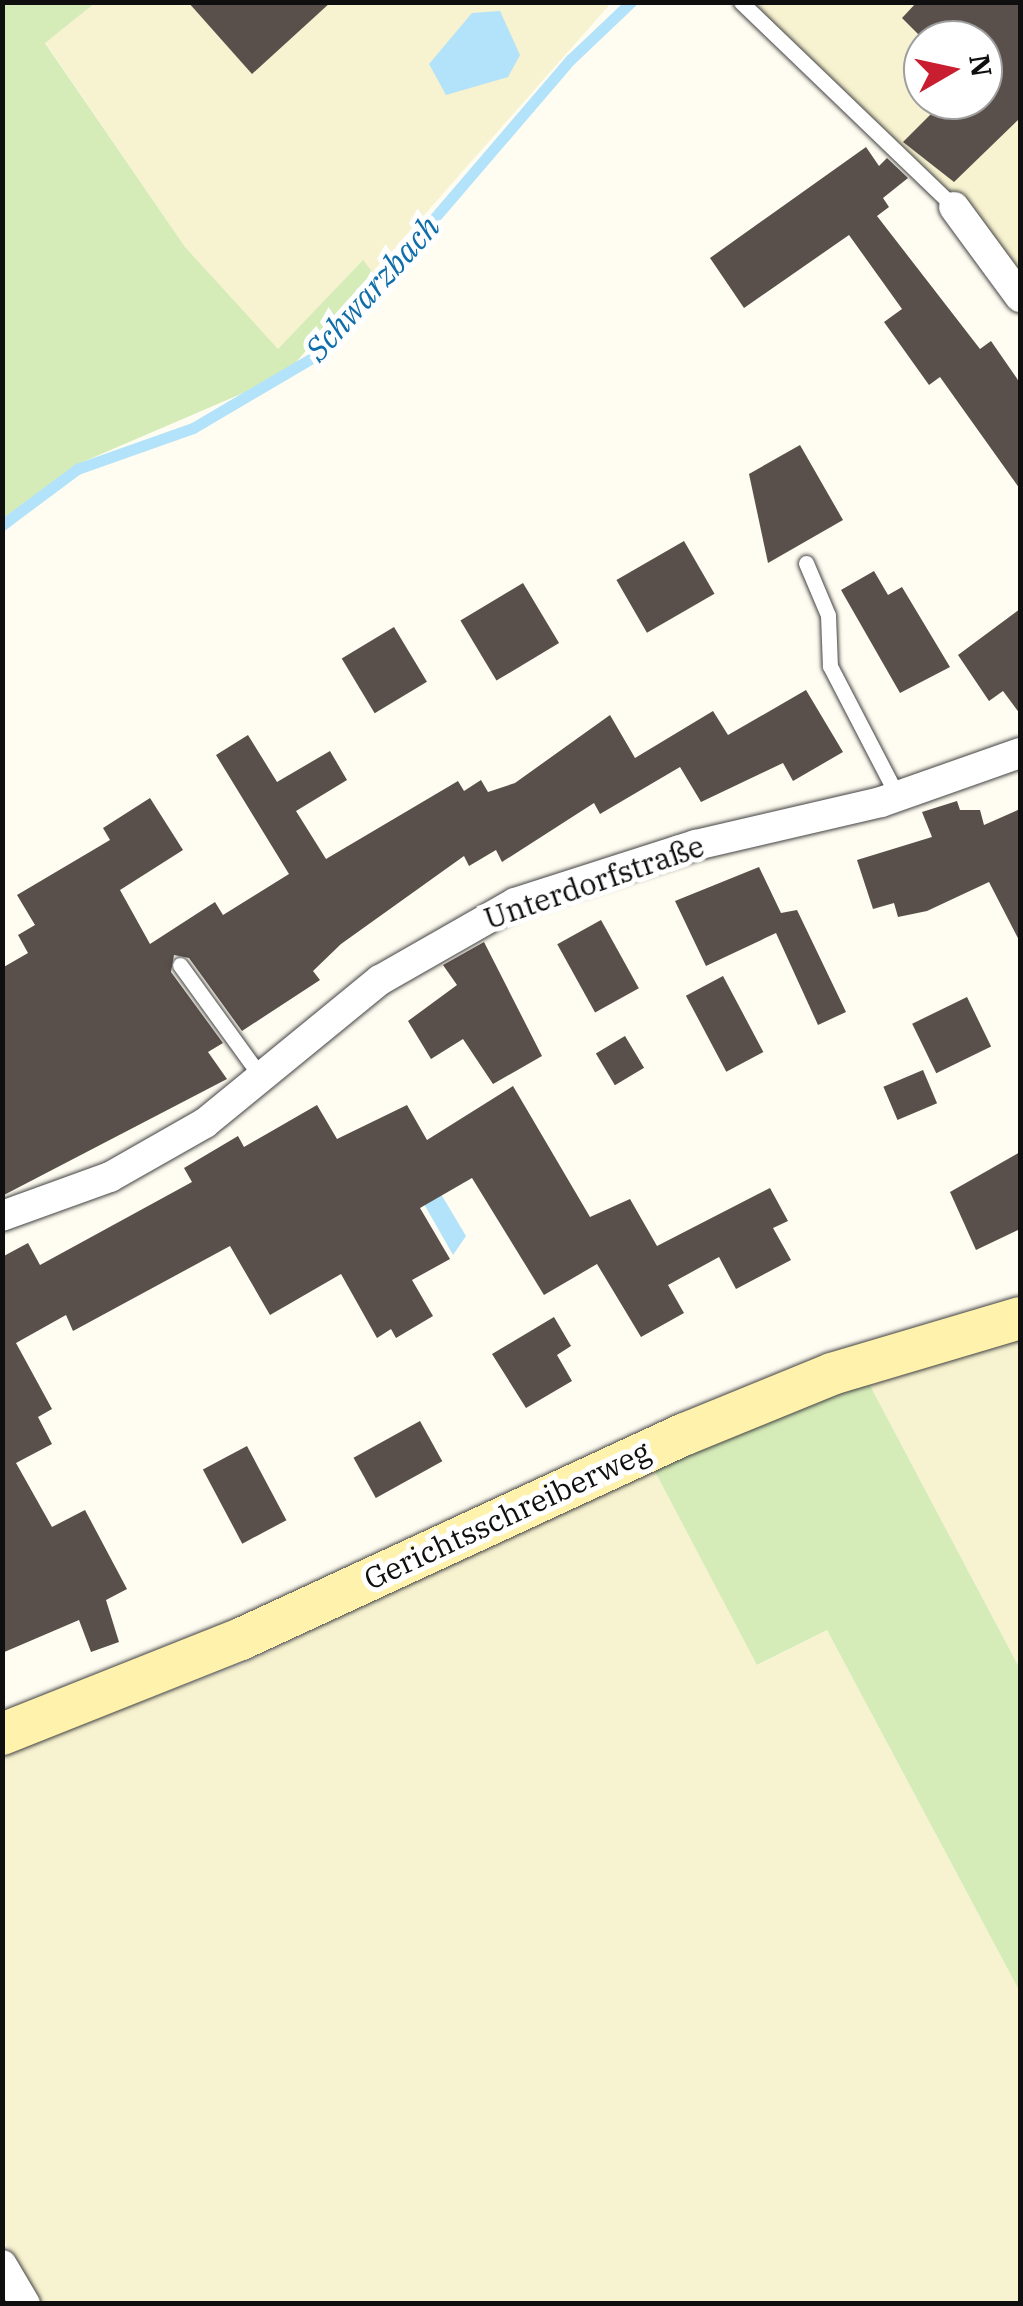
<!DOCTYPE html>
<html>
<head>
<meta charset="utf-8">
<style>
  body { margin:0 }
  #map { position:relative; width:1023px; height:2306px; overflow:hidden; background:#fffcf1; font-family:"IBM Plex Serif",serif }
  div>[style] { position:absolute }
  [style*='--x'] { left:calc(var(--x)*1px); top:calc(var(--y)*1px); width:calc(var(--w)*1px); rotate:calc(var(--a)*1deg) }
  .farmland>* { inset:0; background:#f7f2cf }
  .green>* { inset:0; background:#d6ecb8 }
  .water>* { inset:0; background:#b2e3fa }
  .stream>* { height:11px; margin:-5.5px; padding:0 5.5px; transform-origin:5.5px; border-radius:5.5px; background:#b2e3fa }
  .building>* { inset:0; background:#594f4b; transform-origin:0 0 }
  .roads { filter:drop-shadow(0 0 2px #424242) drop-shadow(0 0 2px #424242) }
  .lane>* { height:15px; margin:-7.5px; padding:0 7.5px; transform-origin:7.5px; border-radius:7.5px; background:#fff }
  .street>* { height:30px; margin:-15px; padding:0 15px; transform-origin:15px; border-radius:15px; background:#fff }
  .secondary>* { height:42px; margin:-21px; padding:0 21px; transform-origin:21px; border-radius:21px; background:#fff2ac }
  span { translate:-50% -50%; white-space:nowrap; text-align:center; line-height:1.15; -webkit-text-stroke:10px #fff; paint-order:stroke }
  .street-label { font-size:30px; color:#0f0f0f }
  .water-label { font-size:32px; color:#106ea9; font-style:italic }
  .frame { position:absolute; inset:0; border:5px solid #0f0f0f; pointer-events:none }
  .north { position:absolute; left:903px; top:20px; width:100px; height:100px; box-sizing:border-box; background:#fff; border:2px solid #9f9f9f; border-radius:50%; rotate:81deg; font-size:28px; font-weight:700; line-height:40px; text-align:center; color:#0f0f0f }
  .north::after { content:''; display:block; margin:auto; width:35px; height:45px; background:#c81e2f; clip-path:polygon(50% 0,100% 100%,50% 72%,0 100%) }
</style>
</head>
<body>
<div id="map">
  <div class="farmland">
    <div style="clip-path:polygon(95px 3px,611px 3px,373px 273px,362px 261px,278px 350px,185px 247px,45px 42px)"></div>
    <div style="clip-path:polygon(evenodd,753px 3px,1020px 3px,1020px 282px,949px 191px,753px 3px,923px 40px,983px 40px,983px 100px,923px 100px,923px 40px)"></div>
    <div style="clip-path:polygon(1020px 1336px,1020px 1669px,866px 1378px)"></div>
    <div style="clip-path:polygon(651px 1464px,758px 1665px,827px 1630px,1020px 1992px,1020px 2303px,41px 2303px,3px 2239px,2px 1753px,246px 1663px)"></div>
  </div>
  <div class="green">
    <div style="clip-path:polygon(3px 2px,95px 3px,45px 43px,185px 247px,278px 349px,363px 260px,373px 273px,285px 375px,78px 464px,3px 519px)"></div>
    <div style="clip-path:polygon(866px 1378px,1020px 1669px,1020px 1992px,827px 1630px,757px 1665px,651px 1464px)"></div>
  </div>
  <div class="water">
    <div style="clip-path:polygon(500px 11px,520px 55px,508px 77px,446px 95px,429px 64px,472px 13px)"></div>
    <div style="clip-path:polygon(441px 1194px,466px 1236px,453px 1255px,424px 1204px)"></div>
  </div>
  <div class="stream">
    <div style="--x:2;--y:525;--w:94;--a:-36.7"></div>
    <div style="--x:77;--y:469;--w:123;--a:-19.5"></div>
    <div style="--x:193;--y:428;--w:144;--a:-30.5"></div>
    <div style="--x:317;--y:355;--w:390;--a:-49.4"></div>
    <div style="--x:571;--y:59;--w:83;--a:-43.5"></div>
  </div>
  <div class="building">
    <div style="clip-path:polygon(188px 2px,331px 2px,252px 74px)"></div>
    <div style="clip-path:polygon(917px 2px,1020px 2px,1020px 118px,954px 182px,903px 142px,945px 100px,983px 100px,983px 40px,924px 40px,902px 18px)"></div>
    <div style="clip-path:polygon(866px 147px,879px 166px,887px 158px,908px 178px,883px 198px,889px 207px,877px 216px,980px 349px,991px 341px,1020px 383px,1020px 489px,940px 377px,929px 385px,884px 322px,902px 309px,849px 235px,744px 308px,710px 258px)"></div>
    <div style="clip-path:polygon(800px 445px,843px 520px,768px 563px,749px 474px)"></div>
    <div style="left:684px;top:541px;width:61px;height:78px;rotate:60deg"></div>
    <div style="clip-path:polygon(874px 571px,888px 595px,902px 587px,950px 667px,900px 693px,841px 590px)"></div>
    <div style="left:523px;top:583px;width:70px;height:73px;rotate:59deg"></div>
    <div style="clip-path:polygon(1020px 609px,1020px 714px,1003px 691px,989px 701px,958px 655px)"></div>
    <div style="left:394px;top:627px;width:64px;height:61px;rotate:59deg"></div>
    <div style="clip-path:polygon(806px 690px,843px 752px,793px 781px,783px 763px,701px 802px,680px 767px,600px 814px,594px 803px,502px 862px,496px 850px,469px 866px,464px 856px,341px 944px,313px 971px,320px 980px,242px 1031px,189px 958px,174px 955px,171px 972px,223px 1043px,208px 1052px,227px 1079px,2px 1196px,2px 968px,28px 953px,18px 935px,35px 925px,17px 895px,110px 840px,103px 828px,150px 798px,183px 850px,120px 890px,150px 944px,215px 902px,223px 915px,289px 874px,216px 755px,248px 735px,277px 782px,330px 751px,347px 780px,296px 811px,326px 859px,458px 781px,464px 791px,481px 780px,488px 792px,515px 783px,610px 715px,635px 758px,713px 711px,728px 735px)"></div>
    <div style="clip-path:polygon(957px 801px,960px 810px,980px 810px,984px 825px,1020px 809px,1020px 942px,989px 882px,927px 911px,898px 917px,894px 903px,873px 909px,857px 860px,932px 837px,922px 812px)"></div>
    <div style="clip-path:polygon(759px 867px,781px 913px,797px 910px,846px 1012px,818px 1025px,776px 933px,706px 966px,675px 901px)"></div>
    <div style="left:601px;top:920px;width:78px;height:50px;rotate:61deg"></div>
    <div style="clip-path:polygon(484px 942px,542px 1056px,493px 1084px,463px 1039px,431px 1059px,408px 1021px,457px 985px,443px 965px)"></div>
    <div style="left:723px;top:976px;width:86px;height:42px;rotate:62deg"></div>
    <div style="left:967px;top:997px;width:55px;height:61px;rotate:64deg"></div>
    <div style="left:625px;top:1036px;width:37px;height:34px;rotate:59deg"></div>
    <div style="left:923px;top:1070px;width:36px;height:43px;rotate:67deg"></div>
    <div style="clip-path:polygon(513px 1086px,590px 1217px,630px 1199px,657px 1246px,770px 1188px,788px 1221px,773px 1228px,791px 1260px,736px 1289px,719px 1257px,668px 1285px,684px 1313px,641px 1337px,597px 1264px,544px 1295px,472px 1178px,420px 1208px,450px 1259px,412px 1280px,433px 1316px,396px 1338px,391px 1329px,377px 1338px,341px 1274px,270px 1315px,230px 1246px,73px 1331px,66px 1315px,16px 1343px,52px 1409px,38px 1417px,52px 1444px,16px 1463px,52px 1527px,85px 1510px,127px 1589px,106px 1600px,119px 1642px,91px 1652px,79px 1620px,2px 1653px,2px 1257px,28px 1243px,40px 1265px,192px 1182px,184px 1168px,238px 1136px,244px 1147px,317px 1105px,337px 1139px,407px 1105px,427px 1140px)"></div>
    <div style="clip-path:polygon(1020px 1152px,1020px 1229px,976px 1250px,950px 1192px)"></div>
    <div style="clip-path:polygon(554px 1317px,571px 1346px,557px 1355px,572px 1381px,526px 1408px,492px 1354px)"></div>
    <div style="left:420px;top:1421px;width:46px;height:76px;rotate:61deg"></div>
    <div style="left:247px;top:1446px;width:84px;height:50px;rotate:62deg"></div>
  </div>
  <div class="roads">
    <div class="lane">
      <div style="--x:741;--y:2;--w:296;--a:43.9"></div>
      <div style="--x:806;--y:563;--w:56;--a:67.1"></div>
      <div style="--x:828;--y:615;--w:51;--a:87.8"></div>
      <div style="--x:830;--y:666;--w:148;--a:62.6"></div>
      <div style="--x:180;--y:965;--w:138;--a:54.1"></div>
    </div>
    <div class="street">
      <div style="--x:954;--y:207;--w:112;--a:53.7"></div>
      <div style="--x:2;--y:1216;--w:115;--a:-19.9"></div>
      <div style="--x:110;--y:1177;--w:109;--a:-29.6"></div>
      <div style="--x:205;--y:1123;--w:226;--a:-39.3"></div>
      <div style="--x:380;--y:980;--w:155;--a:-29.7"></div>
      <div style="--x:515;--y:903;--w:190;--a:-17.8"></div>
      <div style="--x:696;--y:845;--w:190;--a:-13.1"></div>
      <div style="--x:881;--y:802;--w:147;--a:-19.4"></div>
      <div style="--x:2;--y:2265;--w:45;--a:59.5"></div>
    </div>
    <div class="secondary">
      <div style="--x:2;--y:1734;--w:257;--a:-21.7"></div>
      <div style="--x:241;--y:1639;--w:489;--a:-24.8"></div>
      <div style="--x:685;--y:1434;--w:159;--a:-22.2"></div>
      <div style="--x:832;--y:1374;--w:196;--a:-16.6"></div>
    </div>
  </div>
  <div class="street-label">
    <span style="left:594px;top:882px;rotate:-19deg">Unterdorfstraße</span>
    <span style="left:507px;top:1515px;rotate:-25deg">Gerichtsschreiberweg</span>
  </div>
  <div class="water-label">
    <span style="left:372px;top:288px;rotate:-48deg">Schwarzbach</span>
  </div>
  <div class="frame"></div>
  <div class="north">N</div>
</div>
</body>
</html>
